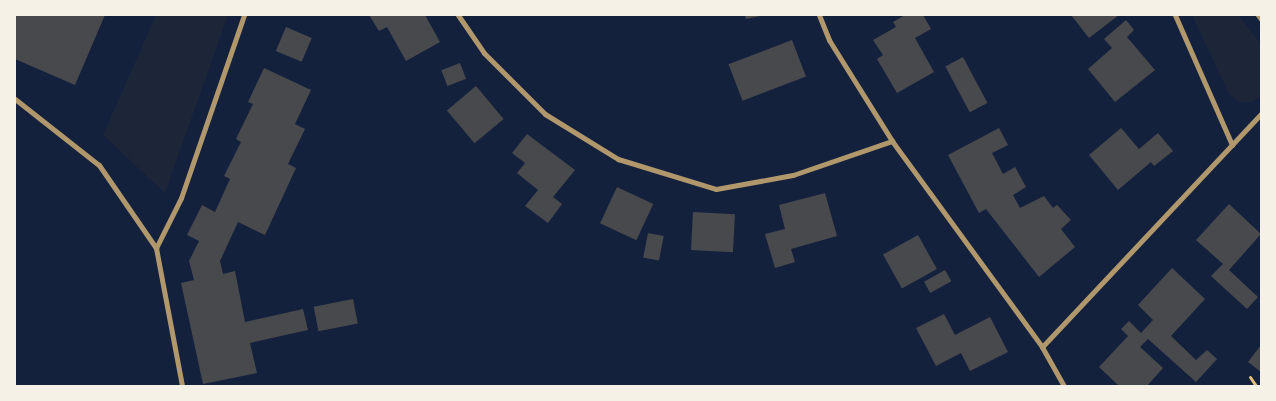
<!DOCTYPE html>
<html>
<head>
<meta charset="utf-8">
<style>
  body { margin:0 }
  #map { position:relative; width:1276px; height:401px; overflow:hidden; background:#14213d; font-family:"Nunito Sans",sans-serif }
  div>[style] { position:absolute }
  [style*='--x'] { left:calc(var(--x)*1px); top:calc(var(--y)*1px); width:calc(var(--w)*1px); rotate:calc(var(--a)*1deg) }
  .green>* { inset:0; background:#1d2539 }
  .building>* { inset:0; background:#48494c; transform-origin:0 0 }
  .path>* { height:3px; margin:-1.5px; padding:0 1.5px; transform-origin:1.5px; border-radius:1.5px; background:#e5c07b }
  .minor>* { height:5px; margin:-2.5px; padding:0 2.5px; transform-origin:2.5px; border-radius:2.5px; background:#b1986c }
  span { translate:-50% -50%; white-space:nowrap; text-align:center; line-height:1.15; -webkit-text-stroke:5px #f6f1e7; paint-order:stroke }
  .frame { position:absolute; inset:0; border:16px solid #f6f1e7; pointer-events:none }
</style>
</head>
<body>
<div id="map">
  <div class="green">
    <div style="clip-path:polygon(156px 15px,228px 15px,165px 193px,103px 135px)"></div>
    <div style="clip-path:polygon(1192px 15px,1238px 15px,1261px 44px,1261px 96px,1252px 102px,1239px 102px,1229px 94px)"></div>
  </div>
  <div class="building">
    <div style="clip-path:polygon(15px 15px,105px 15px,75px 85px,15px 59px)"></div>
    <div style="clip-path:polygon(369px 15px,425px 15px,440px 42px,406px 61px,387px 27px,379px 31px)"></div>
    <div style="clip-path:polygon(745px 15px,760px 15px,760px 16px,746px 19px)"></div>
    <div style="clip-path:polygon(905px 15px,923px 15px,931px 29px,915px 38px,934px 72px,897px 93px,877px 59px,883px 55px,873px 40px,896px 27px,893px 22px)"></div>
    <div style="clip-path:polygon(1071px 15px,1119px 15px,1089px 38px)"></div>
    <div style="clip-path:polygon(1126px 20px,1134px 30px,1127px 37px,1155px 70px,1115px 102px,1088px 69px,1112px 48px,1104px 39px)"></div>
    <div style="left:286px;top:27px;width:28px;height:26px;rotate:23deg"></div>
    <div style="left:792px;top:40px;width:39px;height:68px;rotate:69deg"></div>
    <div style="left:963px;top:57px;width:52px;height:20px;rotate:62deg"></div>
    <div style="left:460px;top:63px;width:17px;height:20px;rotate:69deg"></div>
    <div style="clip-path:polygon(264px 68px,311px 90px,295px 124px,305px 129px,288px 164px,296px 168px,265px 235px,238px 222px,220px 261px,223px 274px,235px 271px,245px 322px,303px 309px,308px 330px,250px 343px,257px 373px,203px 384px,181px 283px,194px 280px,189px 261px,199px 241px,187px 235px,202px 205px,215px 212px,230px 179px,224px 176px,241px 142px,236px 139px,253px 104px,248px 102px)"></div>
    <div style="left:476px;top:86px;width:43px;height:38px;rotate:50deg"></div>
    <div style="clip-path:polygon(999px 128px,1008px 145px,992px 153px,1003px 174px,1015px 167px,1026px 187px,1013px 195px,1020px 208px,1044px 196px,1053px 208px,1057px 205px,1071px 220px,1061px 229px,1075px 247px,1039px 277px,986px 209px,979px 213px,948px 155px)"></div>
    <div style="clip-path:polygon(1121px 128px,1139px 149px,1158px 133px,1173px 151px,1154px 166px,1151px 162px,1118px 190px,1089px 155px)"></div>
    <div style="clip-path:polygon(527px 134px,575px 170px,553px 197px,562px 204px,548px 223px,525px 206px,538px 190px,517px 173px,525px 163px,512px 153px)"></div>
    <div style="left:617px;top:187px;width:40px;height:40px;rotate:25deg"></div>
    <div style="clip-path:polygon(825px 193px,837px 236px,791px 249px,795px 262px,775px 268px,765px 234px,785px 229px,779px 205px)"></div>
    <div style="clip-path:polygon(1229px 204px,1261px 234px,1229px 270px,1258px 297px,1247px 309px,1211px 276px,1223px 264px,1196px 240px)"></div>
    <div style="left:693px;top:212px;width:42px;height:38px;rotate:3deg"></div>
    <div style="left:648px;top:233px;width:16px;height:25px;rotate:11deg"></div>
    <div style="left:918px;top:235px;width:39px;height:40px;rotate:61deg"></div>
    <div style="clip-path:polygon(1172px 268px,1205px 299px,1171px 336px,1196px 360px,1207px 350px,1217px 359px,1196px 382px,1148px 339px,1140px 347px,1163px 368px,1147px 386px,1119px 386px,1099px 367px,1128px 336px,1121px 329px,1129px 321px,1141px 333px,1153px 320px,1138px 305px)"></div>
    <div style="left:945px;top:270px;width:13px;height:24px;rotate:61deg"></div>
    <div style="left:353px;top:299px;width:25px;height:40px;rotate:79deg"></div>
    <div style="clip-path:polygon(944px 314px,955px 335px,990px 317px,1008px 352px,970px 371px,961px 353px,936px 366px,916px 328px)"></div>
    <div style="clip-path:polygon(1261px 345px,1261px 372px,1248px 362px)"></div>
  </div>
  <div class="path">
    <div style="--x:1250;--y:377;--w:11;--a:56"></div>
  </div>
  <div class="minor">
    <div style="--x:458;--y:15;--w:46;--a:55.6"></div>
    <div style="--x:484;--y:53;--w:86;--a:45"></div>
    <div style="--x:545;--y:114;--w:86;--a:31.7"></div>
    <div style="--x:618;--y:159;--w:102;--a:17"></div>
    <div style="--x:716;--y:189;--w:78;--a:-10.3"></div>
    <div style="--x:793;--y:175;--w:105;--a:-19"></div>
    <div style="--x:819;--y:15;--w:27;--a:68"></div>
    <div style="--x:829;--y:40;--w:119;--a:58"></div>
    <div style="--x:892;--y:141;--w:255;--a:53.9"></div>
    <div style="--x:1042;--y:347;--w:45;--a:60.6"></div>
    <div style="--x:1175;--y:15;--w:142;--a:66.3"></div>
    <div style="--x:1258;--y:15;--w:5;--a:53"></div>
    <div style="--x:15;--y:99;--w:107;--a:38.2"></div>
    <div style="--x:99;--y:165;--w:101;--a:55.5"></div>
    <div style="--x:156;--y:248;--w:140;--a:79.3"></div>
    <div style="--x:156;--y:248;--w:56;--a:-63.4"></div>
    <div style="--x:181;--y:198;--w:194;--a:-71"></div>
    <div style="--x:1042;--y:347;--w:320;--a:-46.8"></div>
  </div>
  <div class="frame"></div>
</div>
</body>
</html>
